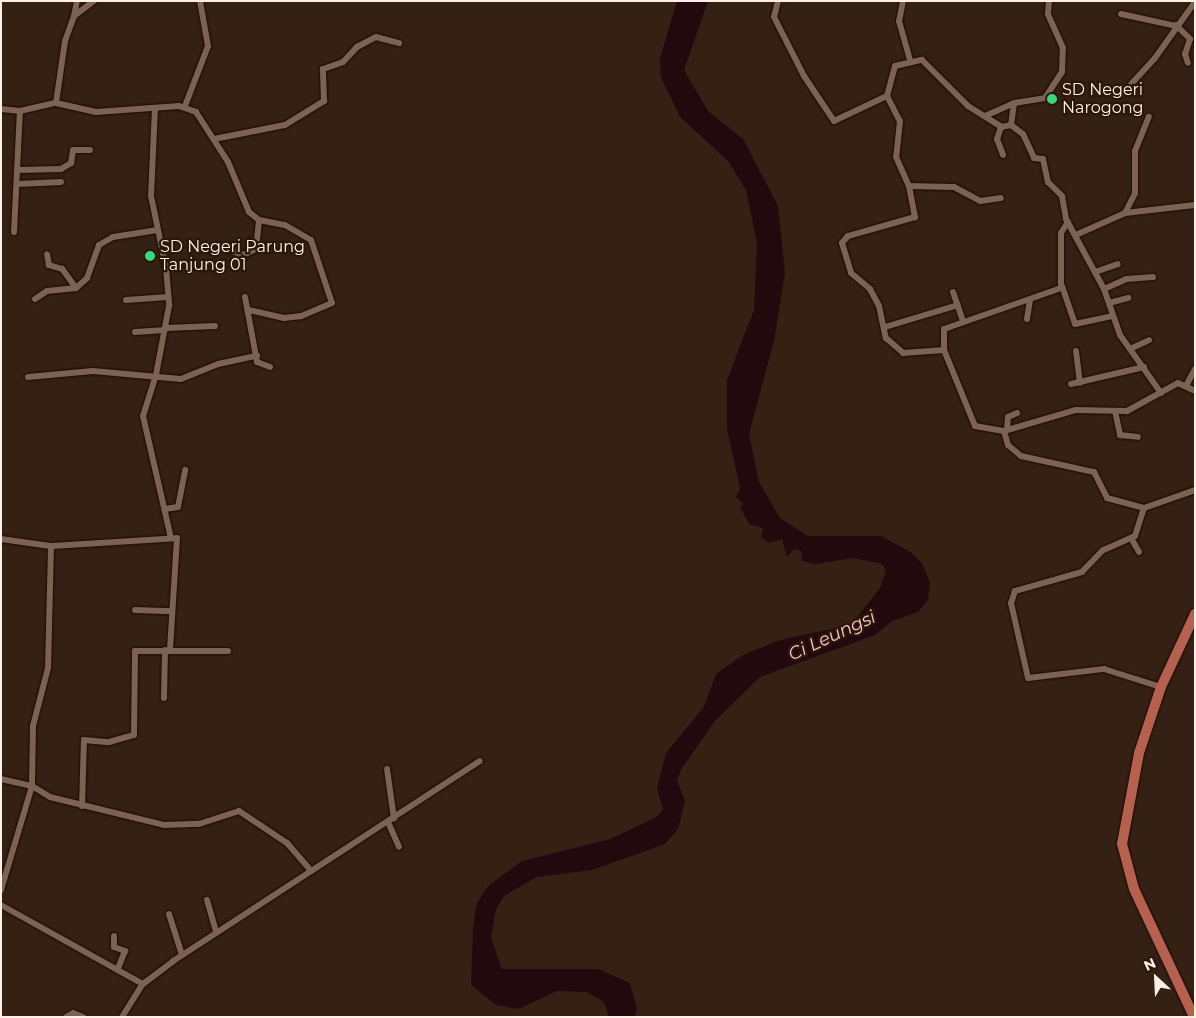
<!DOCTYPE html>
<html>
<head>
<meta charset="utf-8">
<style>
  body { margin:0 }
  #map { position:relative; width:1196px; height:1018px; overflow:hidden; background:#352014; font-family:Montserrat,sans-serif }
  div>[style] { position:absolute }
  [style*='--x'] { left:calc(var(--x)*1px); top:calc(var(--y)*1px); width:calc(var(--w)*1px); rotate:calc(var(--a)*1deg) }
  .water>* { inset:0; background:#22090e }
  .roads { filter:drop-shadow(0 0 1px #1c0901) drop-shadow(0 0 1px #1c0901) }
  .minor>* { height:6px; margin:-3px; padding:0 3px; transform-origin:3px; border-radius:3px; background:#7b6253 }
  .primary>* { height:10px; margin:-5px; padding:0 5px; transform-origin:5px; border-radius:5px; background:#b6604f }
  .dots>* { width:14px; height:14px; translate:-50% -50%; box-sizing:border-box; border:2px solid #2b170a; border-radius:50% }
  span { translate:-50% -50%; white-space:nowrap; text-align:center; line-height:1.15; -webkit-text-stroke:4.5px #2b170a; paint-order:stroke }
  .poi-label { font-size:16px; color:#feefe7 }
  .left { translate:0 -50%; text-align:left }
  .water-label { font-size:18px; color:#f7c4ca; font-style:italic }
  .frame { position:absolute; inset:0; border:2px solid #feefe7; pointer-events:none }
  .north { position:absolute; left:1131px; top:953px; width:50px; height:50px; -webkit-text-stroke:4px #2b170a; paint-order:stroke; rotate:335deg; font-size:14px; font-weight:700; line-height:20px; text-align:center; color:#feefe7 }
  .north::after { content:''; display:block; margin:auto; width:18px; height:22px; background:#feefe7; clip-path:polygon(50% 0,100% 100%,50% 72%,0 100%) }
</style>
</head>
<body>
<div id="map">
  <div class="water">
    <div style="clip-path:polygon(677px 1px,708px 1px,684px 70px,708px 111px,743px 139px,778px 206px,785px 273px,774px 341px,749px 434px,759px 482px,780px 518px,808px 536px,881px 536px,909px 551px,922px 563px,930px 583px,928px 600px,918px 612px,892px 621px,875px 635px,760px 677px,715px 721px,682px 768px,677px 780px,685px 801px,678px 829px,665px 844px,592px 870px,537px 877px,504px 896px,496px 909px,491px 938px,502px 969px,598px 969px,630px 983px,637px 1009px,634px 1017px,609px 1017px,604px 1002px,587px 992px,557px 991px,518px 1009px,496px 1005px,471px 985px,473px 928px,477px 903px,488px 886px,522px 861px,610px 839px,655px 818px,663px 810px,657px 788px,666px 753px,704px 707px,716px 674px,743px 655px,780px 640px,851px 625px,880px 588px,886px 571px,882px 564px,853px 558px,816px 564px,802px 561px,801px 551px,794px 549px,787px 557px,782px 539px,769px 543px,761px 537px,763px 528px,749px 524px,740px 507px,743px 504px,736px 497px,740px 488px,727px 429px,727px 380px,754px 310px,757px 243px,746px 190px,728px 161px,680px 117px,661px 77px,660px 58px)"></div>
  </div>
  <div class="roads">
    <div class="minor">
      <div style="--x:778;--y:1;--w:16;--a:104"></div>
      <div style="--x:774;--y:17;--w:66;--a:63"></div>
      <div style="--x:804;--y:76;--w:54;--a:56.3"></div>
      <div style="--x:834;--y:121;--w:59;--a:-25.3"></div>
      <div style="--x:887;--y:96;--w:28;--a:63"></div>
      <div style="--x:900;--y:121;--w:36;--a:96"></div>
      <div style="--x:896;--y:157;--w:32;--a:66"></div>
      <div style="--x:909;--y:186;--w:32;--a:79"></div>
      <div style="--x:915;--y:217;--w:70;--a:164.2"></div>
      <div style="--x:848;--y:236;--w:9;--a:131"></div>
      <div style="--x:842;--y:243;--w:31;--a:73"></div>
      <div style="--x:851;--y:273;--w:25;--a:40"></div>
      <div style="--x:870;--y:289;--w:19;--a:62"></div>
      <div style="--x:879;--y:306;--w:33;--a:78"></div>
      <div style="--x:886;--y:338;--w:23;--a:41"></div>
      <div style="--x:903;--y:353;--w:41;--a:-4.2"></div>
      <div style="--x:944;--y:350;--w:82;--a:67.8"></div>
      <div style="--x:975;--y:426;--w:29;--a:10"></div>
      <div style="--x:1004;--y:431;--w:75;--a:-16.3"></div>
      <div style="--x:1076;--y:410;--w:51;--a:1.1"></div>
      <div style="--x:1127;--y:411;--w:58;--a:-28.8"></div>
      <div style="--x:1178;--y:383;--w:19;--a:25"></div>
      <div style="--x:903;--y:1;--w:20;--a:101"></div>
      <div style="--x:899;--y:21;--w:41;--a:74.2"></div>
      <div style="--x:1121;--y:14;--w:56;--a:12.3"></div>
      <div style="--x:74;--y:16;--w:15;--a:-79"></div>
      <div style="--x:1176;--y:25;--w:20;--a:45"></div>
      <div style="--x:1190;--y:39;--w:16;--a:108"></div>
      <div style="--x:1185;--y:54;--w:9;--a:72"></div>
      <div style="--x:1121;--y:95;--w:50;--a:-47.4"></div>
      <div style="--x:1155;--y:58;--w:69;--a:-54.5"></div>
      <div style="--x:887;--y:96;--w:31;--a:-75"></div>
      <div style="--x:895;--y:66;--w:28;--a:-13"></div>
      <div style="--x:922;--y:60;--w:65;--a:45"></div>
      <div style="--x:968;--y:106;--w:39;--a:32"></div>
      <div style="--x:1001;--y:127;--w:10;--a:-11"></div>
      <div style="--x:1011;--y:125;--w:22;--a:-82"></div>
      <div style="--x:1014;--y:103;--w:31;--a:-9"></div>
      <div style="--x:1045;--y:98;--w:31;--a:-57"></div>
      <div style="--x:1062;--y:72;--w:24;--a:-88"></div>
      <div style="--x:1063;--y:48;--w:37;--a:-114"></div>
      <div style="--x:1048;--y:14;--w:13;--a:-86"></div>
      <div style="--x:56;--y:103;--w:63;--a:-81.7"></div>
      <div style="--x:65;--y:41;--w:27;--a:-70"></div>
      <div style="--x:74;--y:16;--w:25;--a:-37"></div>
      <div style="--x:185;--y:106;--w:64;--a:-69"></div>
      <div style="--x:208;--y:46;--w:46;--a:-100.1"></div>
      <div style="--x:155;--y:108;--w:88;--a:92.6"></div>
      <div style="--x:151;--y:196;--w:74;--a:78.2"></div>
      <div style="--x:166;--y:268;--w:38;--a:85"></div>
      <div style="--x:169;--y:306;--w:70;--a:100.7"></div>
      <div style="--x:156;--y:375;--w:43;--a:107.6"></div>
      <div style="--x:143;--y:416;--w:125;--a:77.1"></div>
      <div style="--x:1;--y:109;--w:19;--a:6"></div>
      <div style="--x:20;--y:111;--w:37;--a:-13"></div>
      <div style="--x:56;--y:103;--w:41;--a:12.7"></div>
      <div style="--x:96;--y:112;--w:83;--a:-4.1"></div>
      <div style="--x:179;--y:106;--w:18;--a:19"></div>
      <div style="--x:196;--y:112;--w:59;--a:57.4"></div>
      <div style="--x:228;--y:162;--w:54;--a:67.2"></div>
      <div style="--x:249;--y:212;--w:13;--a:39"></div>
      <div style="--x:259;--y:220;--w:26;--a:11"></div>
      <div style="--x:285;--y:225;--w:30;--a:30"></div>
      <div style="--x:311;--y:240;--w:66;--a:71.6"></div>
      <div style="--x:332;--y:303;--w:34;--a:157"></div>
      <div style="--x:301;--y:316;--w:17;--a:173"></div>
      <div style="--x:284;--y:318;--w:35;--a:-167"></div>
      <div style="--x:985;--y:116;--w:32;--a:-24"></div>
      <div style="--x:1011;--y:125;--w:15;--a:37"></div>
      <div style="--x:1023;--y:134;--w:26;--a:65"></div>
      <div style="--x:1034;--y:158;--w:9;--a:6"></div>
      <div style="--x:1043;--y:159;--w:24;--a:78"></div>
      <div style="--x:1048;--y:182;--w:20;--a:45"></div>
      <div style="--x:1062;--y:196;--w:23;--a:80"></div>
      <div style="--x:1066;--y:219;--w:80;--a:61.5"></div>
      <div style="--x:1104;--y:289;--w:49;--a:70.8"></div>
      <div style="--x:1120;--y:335;--w:71;--a:54.7"></div>
      <div style="--x:1001;--y:127;--w:13;--a:108"></div>
      <div style="--x:997;--y:139;--w:17;--a:69"></div>
      <div style="--x:214;--y:139;--w:72;--a:-11.2"></div>
      <div style="--x:285;--y:125;--w:46;--a:-31.6"></div>
      <div style="--x:324;--y:101;--w:32;--a:-92"></div>
      <div style="--x:323;--y:69;--w:21;--a:-19"></div>
      <div style="--x:343;--y:62;--w:21;--a:-47"></div>
      <div style="--x:357;--y:47;--w:21;--a:-28"></div>
      <div style="--x:376;--y:37;--w:24;--a:15"></div>
      <div style="--x:18;--y:170;--w:43;--a:-1.3"></div>
      <div style="--x:61;--y:169;--w:12;--a:-31"></div>
      <div style="--x:71;--y:163;--w:13;--a:-81"></div>
      <div style="--x:73;--y:150;--w:17;--a:0"></div>
      <div style="--x:18;--y:184;--w:43;--a:-2.7"></div>
      <div style="--x:909;--y:186;--w:45;--a:1.3"></div>
      <div style="--x:954;--y:187;--w:30;--a:28"></div>
      <div style="--x:980;--y:201;--w:21;--a:-8"></div>
      <div style="--x:1125;--y:213;--w:70;--a:-6.5"></div>
      <div style="--x:14;--y:232;--w:121;--a:-87.2"></div>
      <div style="--x:1078;--y:234;--w:51;--a:-24.1"></div>
      <div style="--x:1125;--y:213;--w:22;--a:-63"></div>
      <div style="--x:1135;--y:193;--w:42;--a:-90"></div>
      <div style="--x:1135;--y:151;--w:37;--a:-68"></div>
      <div style="--x:220;--y:247;--w:24;--a:19"></div>
      <div style="--x:243;--y:255;--w:14;--a:-25"></div>
      <div style="--x:256;--y:249;--w:29;--a:-84"></div>
      <div style="--x:1095;--y:272;--w:24;--a:-19"></div>
      <div style="--x:1062;--y:286;--w:40;--a:71.1"></div>
      <div style="--x:1075;--y:324;--w:39;--a:-12"></div>
      <div style="--x:76;--y:288;--w:15;--a:-42"></div>
      <div style="--x:87;--y:278;--w:35;--a:-70"></div>
      <div style="--x:99;--y:245;--w:16;--a:-30"></div>
      <div style="--x:113;--y:237;--w:45;--a:-9"></div>
      <div style="--x:1104;--y:289;--w:24;--a:-24"></div>
      <div style="--x:1126;--y:279;--w:27;--a:-4"></div>
      <div style="--x:953;--y:292;--w:31;--a:71"></div>
      <div style="--x:245;--y:297;--w:66;--a:79.5"></div>
      <div style="--x:257;--y:362;--w:14;--a:21"></div>
      <div style="--x:35;--y:299;--w:14;--a:-34"></div>
      <div style="--x:47;--y:291;--w:29;--a:-6"></div>
      <div style="--x:76;--y:288;--w:24;--a:-126"></div>
      <div style="--x:62;--y:269;--w:14;--a:-163"></div>
      <div style="--x:49;--y:265;--w:11;--a:-100"></div>
      <div style="--x:126;--y:300;--w:42;--a:-4.1"></div>
      <div style="--x:1109;--y:303;--w:20;--a:-15"></div>
      <div style="--x:1027;--y:319;--w:19;--a:-81"></div>
      <div style="--x:885;--y:327;--w:76;--a:-16.8"></div>
      <div style="--x:166;--y:328;--w:49;--a:-2.3"></div>
      <div style="--x:135;--y:332;--w:30;--a:-4"></div>
      <div style="--x:1130;--y:349;--w:21;--a:-25"></div>
      <div style="--x:944;--y:350;--w:21;--a:-90"></div>
      <div style="--x:944;--y:329;--w:124;--a:-19.3"></div>
      <div style="--x:1061;--y:288;--w:55;--a:-90"></div>
      <div style="--x:1061;--y:233;--w:13;--a:-58"></div>
      <div style="--x:1076;--y:351;--w:32;--a:83"></div>
      <div style="--x:28;--y:377;--w:65;--a:-5.3"></div>
      <div style="--x:93;--y:371;--w:88;--a:5.2"></div>
      <div style="--x:181;--y:379;--w:40;--a:-22"></div>
      <div style="--x:218;--y:364;--w:40;--a:-12"></div>
      <div style="--x:1071;--y:384;--w:75;--a:-13.1"></div>
      <div style="--x:1187;--y:384;--w:17;--a:-62"></div>
      <div style="--x:1115;--y:411;--w:25;--a:78"></div>
      <div style="--x:1120;--y:435;--w:18;--a:6"></div>
      <div style="--x:1007;--y:430;--w:13;--a:-86"></div>
      <div style="--x:1008;--y:417;--w:10;--a:-24"></div>
      <div style="--x:1004;--y:431;--w:15;--a:74"></div>
      <div style="--x:1008;--y:445;--w:17;--a:40"></div>
      <div style="--x:1021;--y:456;--w:75;--a:12.4"></div>
      <div style="--x:1094;--y:472;--w:29;--a:63"></div>
      <div style="--x:1107;--y:498;--w:38;--a:15"></div>
      <div style="--x:1144;--y:508;--w:54;--a:-19.4"></div>
      <div style="--x:1144;--y:508;--w:29;--a:108"></div>
      <div style="--x:1135;--y:536;--w:35;--a:156"></div>
      <div style="--x:1103;--y:550;--w:30;--a:134"></div>
      <div style="--x:1082;--y:572;--w:70;--a:164.2"></div>
      <div style="--x:1015;--y:591;--w:13;--a:108"></div>
      <div style="--x:1011;--y:603;--w:77;--a:77.2"></div>
      <div style="--x:1028;--y:678;--w:77;--a:-6.8"></div>
      <div style="--x:1104;--y:669;--w:60;--a:17.5"></div>
      <div style="--x:165;--y:509;--w:13;--a:-9"></div>
      <div style="--x:178;--y:507;--w:38;--a:-79"></div>
      <div style="--x:1131;--y:538;--w:16;--a:60"></div>
      <div style="--x:1;--y:539;--w:50;--a:8"></div>
      <div style="--x:51;--y:546;--w:122;--a:91.4"></div>
      <div style="--x:48;--y:668;--w:60;--a:104.5"></div>
      <div style="--x:33;--y:726;--w:60;--a:91"></div>
      <div style="--x:32;--y:786;--w:109;--a:106.6"></div>
      <div style="--x:51;--y:546;--w:126;--a:-3.6"></div>
      <div style="--x:177;--y:538;--w:112;--a:93.6"></div>
      <div style="--x:135;--y:610;--w:37;--a:2"></div>
      <div style="--x:164;--y:698;--w:48;--a:-88.8"></div>
      <div style="--x:387;--y:769;--w:50;--a:82"></div>
      <div style="--x:1;--y:779;--w:32;--a:13"></div>
      <div style="--x:32;--y:786;--w:21;--a:31"></div>
      <div style="--x:50;--y:797;--w:117;--a:13.8"></div>
      <div style="--x:164;--y:825;--w:35;--a:-2"></div>
      <div style="--x:199;--y:824;--w:42;--a:-18"></div>
      <div style="--x:239;--y:811;--w:58;--a:33.7"></div>
      <div style="--x:287;--y:843;--w:37;--a:49"></div>
      <div style="--x:82;--y:806;--w:66;--a:-88.3"></div>
      <div style="--x:84;--y:740;--w:25;--a:5"></div>
      <div style="--x:109;--y:742;--w:26;--a:-16"></div>
      <div style="--x:134;--y:735;--w:84;--a:-89.3"></div>
      <div style="--x:135;--y:651;--w:93;--a:0"></div>
      <div style="--x:388;--y:822;--w:27;--a:66"></div>
      <div style="--x:207;--y:900;--w:33;--a:74"></div>
      <div style="--x:1;--y:905;--w:162;--a:29.1"></div>
      <div style="--x:169;--y:914;--w:43;--a:72.4"></div>
      <div style="--x:114;--y:936;--w:11;--a:90"></div>
      <div style="--x:114;--y:947;--w:12;--a:20"></div>
      <div style="--x:125;--y:951;--w:18;--a:112"></div>
      <div style="--x:66;--y:1017;--w:8;--a:-30"></div>
      <div style="--x:73;--y:1013;--w:11;--a:22"></div>
      <div style="--x:122;--y:1017;--w:39;--a:-58"></div>
      <div style="--x:143;--y:984;--w:38;--a:-37"></div>
      <div style="--x:173;--y:961;--w:366;--a:-33.1"></div>
    </div>
    <div class="primary">
      <div style="--x:1194;--y:1017;--w:141;--a:-115.1"></div>
      <div style="--x:1134;--y:889;--w:47;--a:-104.9"></div>
      <div style="--x:1122;--y:844;--w:93;--a:-79.4"></div>
      <div style="--x:1139;--y:753;--w:70;--a:-71.6"></div>
      <div style="--x:1161;--y:687;--w:81;--a:-65"></div>
    </div>
  </div>
  <div class="dots">
    <div style="left:1052px;top:99px;background:#38d880"></div>
    <div style="left:150px;top:256px;background:#38d880"></div>
  </div>
  <div class="poi-label">
    <span class="left" style="left:1062px;top:99px">SD Negeri<br>Narogong</span>
    <span class="left" style="left:160px;top:256px">SD Negeri Parung<br>Tanjung 01</span>
  </div>
  <div class="water-label">
    <span style="left:832px;top:636px;rotate:-25deg">Ci Leungsi</span>
  </div>
  <div class="frame"></div>
  <div class="north">N</div>
</div>
</body>
</html>
